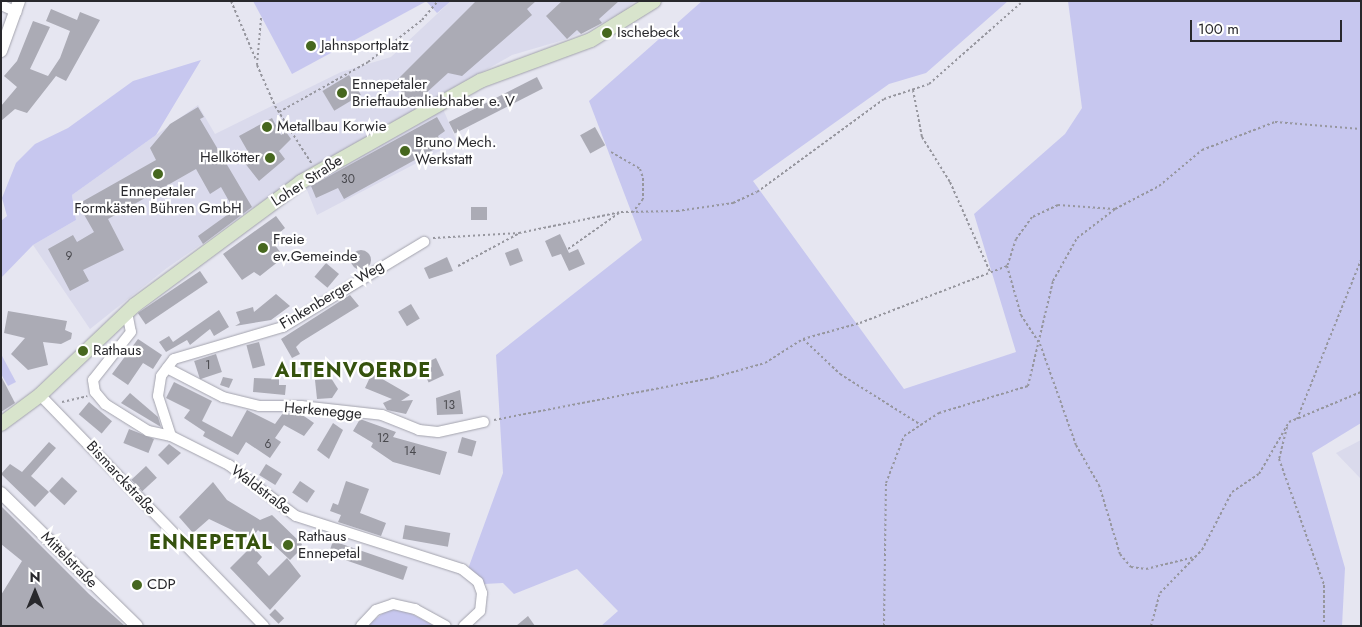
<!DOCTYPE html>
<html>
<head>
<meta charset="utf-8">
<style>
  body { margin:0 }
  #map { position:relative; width:1362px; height:627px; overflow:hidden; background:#e6e6f1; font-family:Jost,sans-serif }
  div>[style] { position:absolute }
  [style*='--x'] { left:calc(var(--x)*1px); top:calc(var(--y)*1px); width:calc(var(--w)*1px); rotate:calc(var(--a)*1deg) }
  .built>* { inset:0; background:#dadaec }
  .green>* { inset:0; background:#c7c7ef }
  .building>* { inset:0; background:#ababb5; transform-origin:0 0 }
  .round { border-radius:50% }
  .path>* { height:2px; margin-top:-1px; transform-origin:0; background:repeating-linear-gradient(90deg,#96969e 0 2.5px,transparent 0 5px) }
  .roads { filter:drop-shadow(0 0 1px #a3a3ad) drop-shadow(0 0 1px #a3a3ad) }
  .minor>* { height:10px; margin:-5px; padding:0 5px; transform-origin:5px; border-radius:5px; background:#fff }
  .tertiary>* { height:12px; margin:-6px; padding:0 6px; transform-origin:6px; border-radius:6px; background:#fff }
  .secondary>* { height:14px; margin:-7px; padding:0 7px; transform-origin:7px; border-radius:7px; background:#d8e4cc }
  .dots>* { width:14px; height:14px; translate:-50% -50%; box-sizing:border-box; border:2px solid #fff; border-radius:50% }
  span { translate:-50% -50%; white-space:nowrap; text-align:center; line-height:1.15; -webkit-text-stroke:4.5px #fff; paint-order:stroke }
  .number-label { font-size:12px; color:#49494e }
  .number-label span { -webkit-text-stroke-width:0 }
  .poi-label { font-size:15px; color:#28282c }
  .left { translate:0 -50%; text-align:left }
  .right { translate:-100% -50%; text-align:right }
  .street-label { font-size:15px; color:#28282c }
  .district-label { font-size:20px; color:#35520d; font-weight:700; letter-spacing:1px }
  .frame { position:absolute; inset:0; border:2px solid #28282c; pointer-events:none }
  .north { position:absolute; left:10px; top:567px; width:50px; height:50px; -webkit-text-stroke:4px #fff; paint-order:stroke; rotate:0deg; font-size:14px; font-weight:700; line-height:20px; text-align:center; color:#28282c }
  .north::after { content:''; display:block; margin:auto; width:18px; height:22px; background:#28282c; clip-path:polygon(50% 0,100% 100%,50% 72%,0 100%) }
  .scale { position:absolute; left:1190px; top:20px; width:152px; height:22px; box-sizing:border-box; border:2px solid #28282c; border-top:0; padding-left:6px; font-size:15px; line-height:18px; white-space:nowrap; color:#28282c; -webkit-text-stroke:4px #fff; paint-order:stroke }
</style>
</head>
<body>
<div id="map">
  <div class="built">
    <div style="clip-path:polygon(451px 1px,635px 1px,621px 14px,567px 39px,512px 55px,438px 97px,457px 142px,317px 215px,301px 175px,167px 268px,90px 329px,33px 245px,76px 220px,72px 195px,198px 105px,215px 134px,341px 72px,391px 57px)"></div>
    <div style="clip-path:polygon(1361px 440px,1361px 479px,1336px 453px)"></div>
  </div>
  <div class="green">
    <div style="clip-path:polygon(253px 1px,425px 1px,425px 2px,292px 74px)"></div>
    <div style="clip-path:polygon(426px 1px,451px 1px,437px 13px)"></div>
    <div style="clip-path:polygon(702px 1px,1008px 1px,926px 73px,889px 84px,753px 181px,904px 389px,1016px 352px,974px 214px,1065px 134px,1082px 108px,1068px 1px,1361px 1px,1361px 423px,1312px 453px,1345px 568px,1342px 626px,601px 626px,618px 611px,577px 569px,514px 594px,503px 583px,484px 584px,468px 569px,503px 473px,496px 355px,642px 240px,589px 101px)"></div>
    <div style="clip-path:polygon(201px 60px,156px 135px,72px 195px,76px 220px,33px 245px,1px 278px,1px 221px,7px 216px,2px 198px,16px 163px,35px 144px,68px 128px,133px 81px)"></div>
    <div style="clip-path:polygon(1px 354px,16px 382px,8px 386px,1px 374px)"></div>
    <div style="clip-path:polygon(388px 609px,404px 610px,435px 626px,367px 626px)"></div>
  </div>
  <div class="building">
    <div style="clip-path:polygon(476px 1px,536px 1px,527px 9px,532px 15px,462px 76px,448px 73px,413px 105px,394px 83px)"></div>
    <div style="clip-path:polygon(562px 1px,619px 1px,599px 19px,602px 23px,581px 34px,577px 30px,567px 39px,546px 16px)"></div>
    <div style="clip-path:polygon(51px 9px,77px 20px,80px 12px,100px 20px,66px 81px,56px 76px,27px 113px,15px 109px,1px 121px,1px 106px,17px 87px,4px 76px,17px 61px,33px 21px,50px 27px,30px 69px,48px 76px,60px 58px,70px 31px,46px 21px)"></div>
    <div style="left:349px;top:75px;width:23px;height:31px;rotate:59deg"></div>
    <div style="left:537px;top:77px;width:13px;height:99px;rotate:63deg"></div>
    <div style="clip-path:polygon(198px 107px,204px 117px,200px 119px,252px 207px,203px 244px,198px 236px,234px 210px,221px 187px,210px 194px,196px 169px,108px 219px,124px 250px,83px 270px,89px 281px,70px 291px,48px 249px,73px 235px,77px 242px,94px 232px,78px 204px,156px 160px,150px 148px,170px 124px)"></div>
    <div style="clip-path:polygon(437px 117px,445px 131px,438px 136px,442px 145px,344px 199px,338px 188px,316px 198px,311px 186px)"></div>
    <div style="clip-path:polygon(272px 118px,281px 135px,286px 132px,291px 139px,279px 151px,285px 159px,259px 181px,244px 162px,251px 157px,239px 136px)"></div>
    <div style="left:595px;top:127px;width:21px;height:17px;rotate:61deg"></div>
    <div style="left:471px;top:207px;width:16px;height:13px"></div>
    <div style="clip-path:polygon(276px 216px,285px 228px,271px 240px,284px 257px,260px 276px,254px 272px,242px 280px,223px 254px)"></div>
    <div style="clip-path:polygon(560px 234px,569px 253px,578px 249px,585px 264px,569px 271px,561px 254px,552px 257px,545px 241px)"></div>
    <div style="left:518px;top:248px;width:14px;height:14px;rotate:69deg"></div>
    <div class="round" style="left:351px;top:250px;width:20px;height:20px"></div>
    <div style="clip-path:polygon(447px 257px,453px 271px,429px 279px,424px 268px)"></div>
    <div style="left:326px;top:263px;width:17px;height:18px;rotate:40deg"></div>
    <div style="left:200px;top:271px;width:14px;height:75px;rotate:56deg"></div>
    <div style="clip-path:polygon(276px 294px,290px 306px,271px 320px,235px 326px,240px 323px,236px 312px,253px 307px,254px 312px)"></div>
    <div style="clip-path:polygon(350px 295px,359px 306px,301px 342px,296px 347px,300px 354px,292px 358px,281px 339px)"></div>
    <div style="left:411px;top:304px;width:17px;height:15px;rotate:59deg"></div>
    <div style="clip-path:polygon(219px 310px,229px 327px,214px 336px,210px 329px,190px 345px,187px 340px,166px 352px,159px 342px,169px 336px,173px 342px)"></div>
    <div style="clip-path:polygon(8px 311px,67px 321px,65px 330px,72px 333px,71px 339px,61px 344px,43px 342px,48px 365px,28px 370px,11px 354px,25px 338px,4px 333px)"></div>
    <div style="clip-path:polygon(138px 339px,162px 355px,153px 369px,143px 363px,128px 385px,112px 374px)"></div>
    <div style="left:259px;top:342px;width:24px;height:13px;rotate:75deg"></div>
    <div style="left:216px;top:354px;width:19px;height:23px;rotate:72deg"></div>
    <div style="left:436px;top:358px;width:19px;height:17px;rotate:65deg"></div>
    <div style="clip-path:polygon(372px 373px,410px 395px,401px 401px,413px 400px,406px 414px,387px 410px,383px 403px,392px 399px,365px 388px)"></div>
    <div style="clip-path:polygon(1px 376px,15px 403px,1px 412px)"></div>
    <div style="clip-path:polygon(223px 377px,233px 379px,229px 388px,220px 385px)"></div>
    <div style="clip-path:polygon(254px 378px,279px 379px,279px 385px,286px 385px,285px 395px,253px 392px)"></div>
    <div style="clip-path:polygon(331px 378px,338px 389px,332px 398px,317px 399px,315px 380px)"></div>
    <div style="clip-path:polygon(174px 382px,212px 401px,202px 421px,232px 437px,247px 410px,275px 424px,283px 413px,301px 414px,314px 423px,304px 436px,284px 425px,275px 438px,281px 442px,270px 458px,246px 442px,238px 455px,203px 436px,205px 432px,184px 418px,190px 410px,166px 398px)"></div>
    <div style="clip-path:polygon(460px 390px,463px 414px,437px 415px,436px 398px)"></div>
    <div style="clip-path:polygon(130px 393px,158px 417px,161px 427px,121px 403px)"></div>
    <div style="left:89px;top:402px;width:30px;height:16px;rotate:40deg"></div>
    <div style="clip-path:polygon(360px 419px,396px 432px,393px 437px,447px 452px,440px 475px,393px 462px,371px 447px,373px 443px,353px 431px)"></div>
    <div style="clip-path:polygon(333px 423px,343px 430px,329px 459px,317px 450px)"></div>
    <div style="left:129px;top:429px;width:27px;height:15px;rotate:22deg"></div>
    <div style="left:462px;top:437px;width:15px;height:16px;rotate:16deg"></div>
    <div style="clip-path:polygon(49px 442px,56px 448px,31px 476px,49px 492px,35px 507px,1px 474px,10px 464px,22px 472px)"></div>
    <div style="clip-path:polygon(169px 444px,181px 453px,168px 465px,158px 455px)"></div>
    <div style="left:266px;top:464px;width:19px;height:13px;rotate:32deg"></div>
    <div style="left:146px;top:466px;width:16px;height:20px;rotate:47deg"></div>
    <div style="left:62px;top:477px;width:21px;height:19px;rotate:43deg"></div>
    <div style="left:300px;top:481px;width:18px;height:14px;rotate:34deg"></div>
    <div style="clip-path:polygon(346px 481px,369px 489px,360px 513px,386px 523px,381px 536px,338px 522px,341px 515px,330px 511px,333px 503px,338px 505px)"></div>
    <div style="clip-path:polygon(213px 482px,227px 500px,260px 520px,272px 515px,302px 544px,299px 551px,290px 560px,258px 530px,251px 539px,209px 519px,193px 533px,179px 517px)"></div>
    <div style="clip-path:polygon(1px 506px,89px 594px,125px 626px,1px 626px,1px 595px,22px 561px,1px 544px)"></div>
    <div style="left:405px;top:525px;width:46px;height:14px;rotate:10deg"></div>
    <div style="left:333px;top:541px;width:79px;height:14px;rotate:19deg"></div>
    <div style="clip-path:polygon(252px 546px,262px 557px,257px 563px,269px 576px,287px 558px,301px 576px,270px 610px,230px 568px)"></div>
    <div style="left:275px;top:609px;width:13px;height:8px;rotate:45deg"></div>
    <div style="clip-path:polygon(528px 616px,535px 626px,516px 626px)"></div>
  </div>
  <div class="path">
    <div style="--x:231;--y:1;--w:64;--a:67"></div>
    <div style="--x:261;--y:18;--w:47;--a:94.9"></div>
    <div style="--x:257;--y:65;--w:45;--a:66.3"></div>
    <div style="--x:275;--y:106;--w:69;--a:57.5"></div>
    <div style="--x:913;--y:90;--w:48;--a:79.2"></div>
    <div style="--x:922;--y:137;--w:53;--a:58.1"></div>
    <div style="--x:950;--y:182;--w:98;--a:66"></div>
    <div style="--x:279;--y:112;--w:102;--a:-29.3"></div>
    <div style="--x:368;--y:62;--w:68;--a:-37.9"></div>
    <div style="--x:422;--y:20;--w:25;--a:-50"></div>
    <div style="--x:611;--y:152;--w:34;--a:30"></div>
    <div style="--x:640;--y:169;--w:9;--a:72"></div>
    <div style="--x:643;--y:178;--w:21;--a:90"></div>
    <div style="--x:643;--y:199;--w:16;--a:128"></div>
    <div style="--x:1115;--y:209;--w:57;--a:-176"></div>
    <div style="--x:1058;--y:205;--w:29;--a:155"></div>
    <div style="--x:1032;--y:217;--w:27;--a:126"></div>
    <div style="--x:1016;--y:239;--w:28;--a:108"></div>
    <div style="--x:1007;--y:266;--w:51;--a:74.1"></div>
    <div style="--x:1021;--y:315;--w:35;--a:57"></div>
    <div style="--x:1040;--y:344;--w:107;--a:70.4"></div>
    <div style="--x:1076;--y:445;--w:46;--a:60.1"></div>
    <div style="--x:1099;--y:485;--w:72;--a:73.1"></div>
    <div style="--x:1120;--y:554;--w:17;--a:50"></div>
    <div style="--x:1131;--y:567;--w:15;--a:8"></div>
    <div style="--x:1146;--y:569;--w:50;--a:-13.8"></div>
    <div style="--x:433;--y:238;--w:86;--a:-3.3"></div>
    <div style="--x:519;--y:233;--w:104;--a:-11.6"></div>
    <div style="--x:621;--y:212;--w:56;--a:-1"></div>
    <div style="--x:677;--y:211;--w:57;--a:-8.1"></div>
    <div style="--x:733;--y:203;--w:26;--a:-25"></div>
    <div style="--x:757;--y:192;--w:157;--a:-36.2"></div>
    <div style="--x:884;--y:99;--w:47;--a:-18.4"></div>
    <div style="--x:929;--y:84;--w:125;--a:-41.4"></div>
    <div style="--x:568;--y:249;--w:62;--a:-35.2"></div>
    <div style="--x:458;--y:266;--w:68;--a:-28.1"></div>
    <div style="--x:803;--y:339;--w:51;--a:43.4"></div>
    <div style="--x:840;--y:374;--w:96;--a:32.2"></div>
    <div style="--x:62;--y:402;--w:26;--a:-13"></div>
    <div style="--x:1297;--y:419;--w:171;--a:-68.1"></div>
    <div style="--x:494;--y:420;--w:222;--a:-10.9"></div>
    <div style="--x:712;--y:378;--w:55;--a:-15.8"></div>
    <div style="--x:765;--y:363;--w:45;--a:-32.3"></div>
    <div style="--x:803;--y:339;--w:59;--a:-15.7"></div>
    <div style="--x:860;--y:323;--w:158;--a:-21.2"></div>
    <div style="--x:1287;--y:427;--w:33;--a:104"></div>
    <div style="--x:1279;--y:459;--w:134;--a:70.3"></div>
    <div style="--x:1324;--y:585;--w:41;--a:90"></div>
    <div style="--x:884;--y:626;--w:143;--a:-89.2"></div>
    <div style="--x:886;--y:483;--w:50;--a:-69"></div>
    <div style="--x:904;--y:436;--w:42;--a:-33.3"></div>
    <div style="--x:939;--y:413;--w:93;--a:-16.9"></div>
    <div style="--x:1028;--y:386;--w:108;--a:-76.6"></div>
    <div style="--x:1053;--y:281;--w:49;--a:-60.8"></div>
    <div style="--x:1077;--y:238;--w:48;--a:-37.3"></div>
    <div style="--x:1115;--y:209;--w:50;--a:-27.6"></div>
    <div style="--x:1159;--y:186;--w:56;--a:-39.9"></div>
    <div style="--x:1202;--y:150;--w:78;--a:-21"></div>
    <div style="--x:1275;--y:122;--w:86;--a:4.7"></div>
    <div style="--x:1151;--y:626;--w:34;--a:-75"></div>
    <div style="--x:1160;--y:593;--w:60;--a:-45.7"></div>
    <div style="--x:1202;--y:550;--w:65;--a:-62.7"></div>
    <div style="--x:1232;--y:492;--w:32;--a:-34"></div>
    <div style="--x:1259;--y:474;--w:60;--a:-60"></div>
    <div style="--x:1289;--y:422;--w:78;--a:-22.6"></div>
  </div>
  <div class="roads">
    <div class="minor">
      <div style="--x:1;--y:5;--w:17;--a:24"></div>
      <div style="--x:127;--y:312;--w:20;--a:79"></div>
      <div style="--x:131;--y:332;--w:61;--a:128.4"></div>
      <div style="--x:93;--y:380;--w:12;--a:81"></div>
      <div style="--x:95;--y:392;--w:16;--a:50"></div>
      <div style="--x:105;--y:404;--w:51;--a:32.1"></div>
      <div style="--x:148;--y:431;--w:24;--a:12"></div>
      <div style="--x:171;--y:436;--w:65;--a:26.6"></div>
      <div style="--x:229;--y:465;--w:84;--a:37.3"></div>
      <div style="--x:296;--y:516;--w:174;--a:17.7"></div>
      <div style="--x:462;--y:569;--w:21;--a:39"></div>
      <div style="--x:478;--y:582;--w:12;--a:70"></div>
      <div style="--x:482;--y:593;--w:18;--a:96"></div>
      <div style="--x:480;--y:611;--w:22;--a:137"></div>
      <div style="--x:167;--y:368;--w:63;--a:27.4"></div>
      <div style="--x:223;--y:397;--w:37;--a:14"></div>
      <div style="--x:259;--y:406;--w:42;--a:0"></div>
      <div style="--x:301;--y:406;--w:81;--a:6.3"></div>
      <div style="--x:382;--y:415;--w:40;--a:22"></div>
      <div style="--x:419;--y:430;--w:19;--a:6"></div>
      <div style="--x:438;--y:432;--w:47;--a:-12.3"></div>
      <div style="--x:40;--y:395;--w:322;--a:45.9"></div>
      <div style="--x:171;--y:436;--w:42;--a:-108"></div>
      <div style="--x:158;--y:396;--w:20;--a:-81"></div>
      <div style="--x:161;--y:376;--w:21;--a:-53"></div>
      <div style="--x:174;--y:359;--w:114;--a:-16.4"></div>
      <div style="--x:283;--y:327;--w:165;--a:-31.1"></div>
      <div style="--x:361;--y:626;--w:22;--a:-47"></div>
      <div style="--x:376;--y:610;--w:18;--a:-19"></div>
      <div style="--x:393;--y:604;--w:23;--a:13"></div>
      <div style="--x:415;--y:609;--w:35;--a:29"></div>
    </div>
    <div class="tertiary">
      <div style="--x:1;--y:51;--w:53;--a:-70.2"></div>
      <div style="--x:1;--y:493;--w:190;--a:44.4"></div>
    </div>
    <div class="secondary">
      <div style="--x:1;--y:424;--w:49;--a:-36.6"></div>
      <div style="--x:40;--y:395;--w:131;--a:-43.5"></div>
      <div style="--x:135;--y:305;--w:207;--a:-36.5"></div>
      <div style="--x:301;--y:182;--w:206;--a:-29.4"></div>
      <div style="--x:480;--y:81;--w:118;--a:-20.3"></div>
      <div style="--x:591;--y:40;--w:74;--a:-31.8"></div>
    </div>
  </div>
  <div class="dots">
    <div style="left:607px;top:33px;background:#46671e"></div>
    <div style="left:311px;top:46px;background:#46671e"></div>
    <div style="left:342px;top:93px;background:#46671e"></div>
    <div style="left:267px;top:127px;background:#46671e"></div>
    <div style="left:405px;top:151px;background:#46671e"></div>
    <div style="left:270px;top:158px;background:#46671e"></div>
    <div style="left:158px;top:174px;background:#46671e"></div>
    <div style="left:263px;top:248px;background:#46671e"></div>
    <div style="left:83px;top:351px;background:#46671e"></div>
    <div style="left:288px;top:545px;background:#46671e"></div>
    <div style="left:137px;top:585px;background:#46671e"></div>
  </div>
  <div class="number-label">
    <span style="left:348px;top:180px">30</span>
    <span style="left:69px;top:257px">9</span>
    <span style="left:208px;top:366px">1</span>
    <span style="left:449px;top:406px">13</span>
    <span style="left:383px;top:439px">12</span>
    <span style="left:268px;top:445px">6</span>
    <span style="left:410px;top:452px">14</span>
  </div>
  <div class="poi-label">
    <span class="left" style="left:617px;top:33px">Ischebeck</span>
    <span class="left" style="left:321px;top:46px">Jahnsportplatz</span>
    <span class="left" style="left:352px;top:93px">Ennepetaler<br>Brieftaubenliebhaber e. V</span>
    <span class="left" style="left:277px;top:127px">Metallbau Korwie</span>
    <span class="left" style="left:415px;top:151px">Bruno Mech.<br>Werkstatt</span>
    <span class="right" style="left:260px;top:158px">Hellkötter</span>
    <span style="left:158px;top:200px">Ennepetaler<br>Formkästen Bühren GmbH</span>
    <span class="left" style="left:273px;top:248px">Freie<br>ev.Gemeinde</span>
    <span class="left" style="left:93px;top:351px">Rathaus</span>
    <span class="left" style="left:298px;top:545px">Rathaus<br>Ennepetal</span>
    <span class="left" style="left:147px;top:585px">CDP</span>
  </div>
  <div class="street-label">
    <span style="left:307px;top:181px;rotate:-33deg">Loher Straße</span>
    <span style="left:332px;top:295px;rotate:-31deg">Finkenberger Weg</span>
    <span style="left:323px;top:411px;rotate:5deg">Herkenegge</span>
    <span style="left:121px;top:478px;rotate:47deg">Bismarckstraße</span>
    <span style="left:261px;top:490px;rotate:37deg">Waldstraße</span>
    <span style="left:69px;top:560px;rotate:45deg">Mittelstraße</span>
  </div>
  <div class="district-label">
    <span style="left:353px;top:370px">ALTENVOERDE</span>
    <span style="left:211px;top:542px">ENNEPETAL</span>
  </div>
  <div class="frame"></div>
  <div class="north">N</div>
  <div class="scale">100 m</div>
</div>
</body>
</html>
